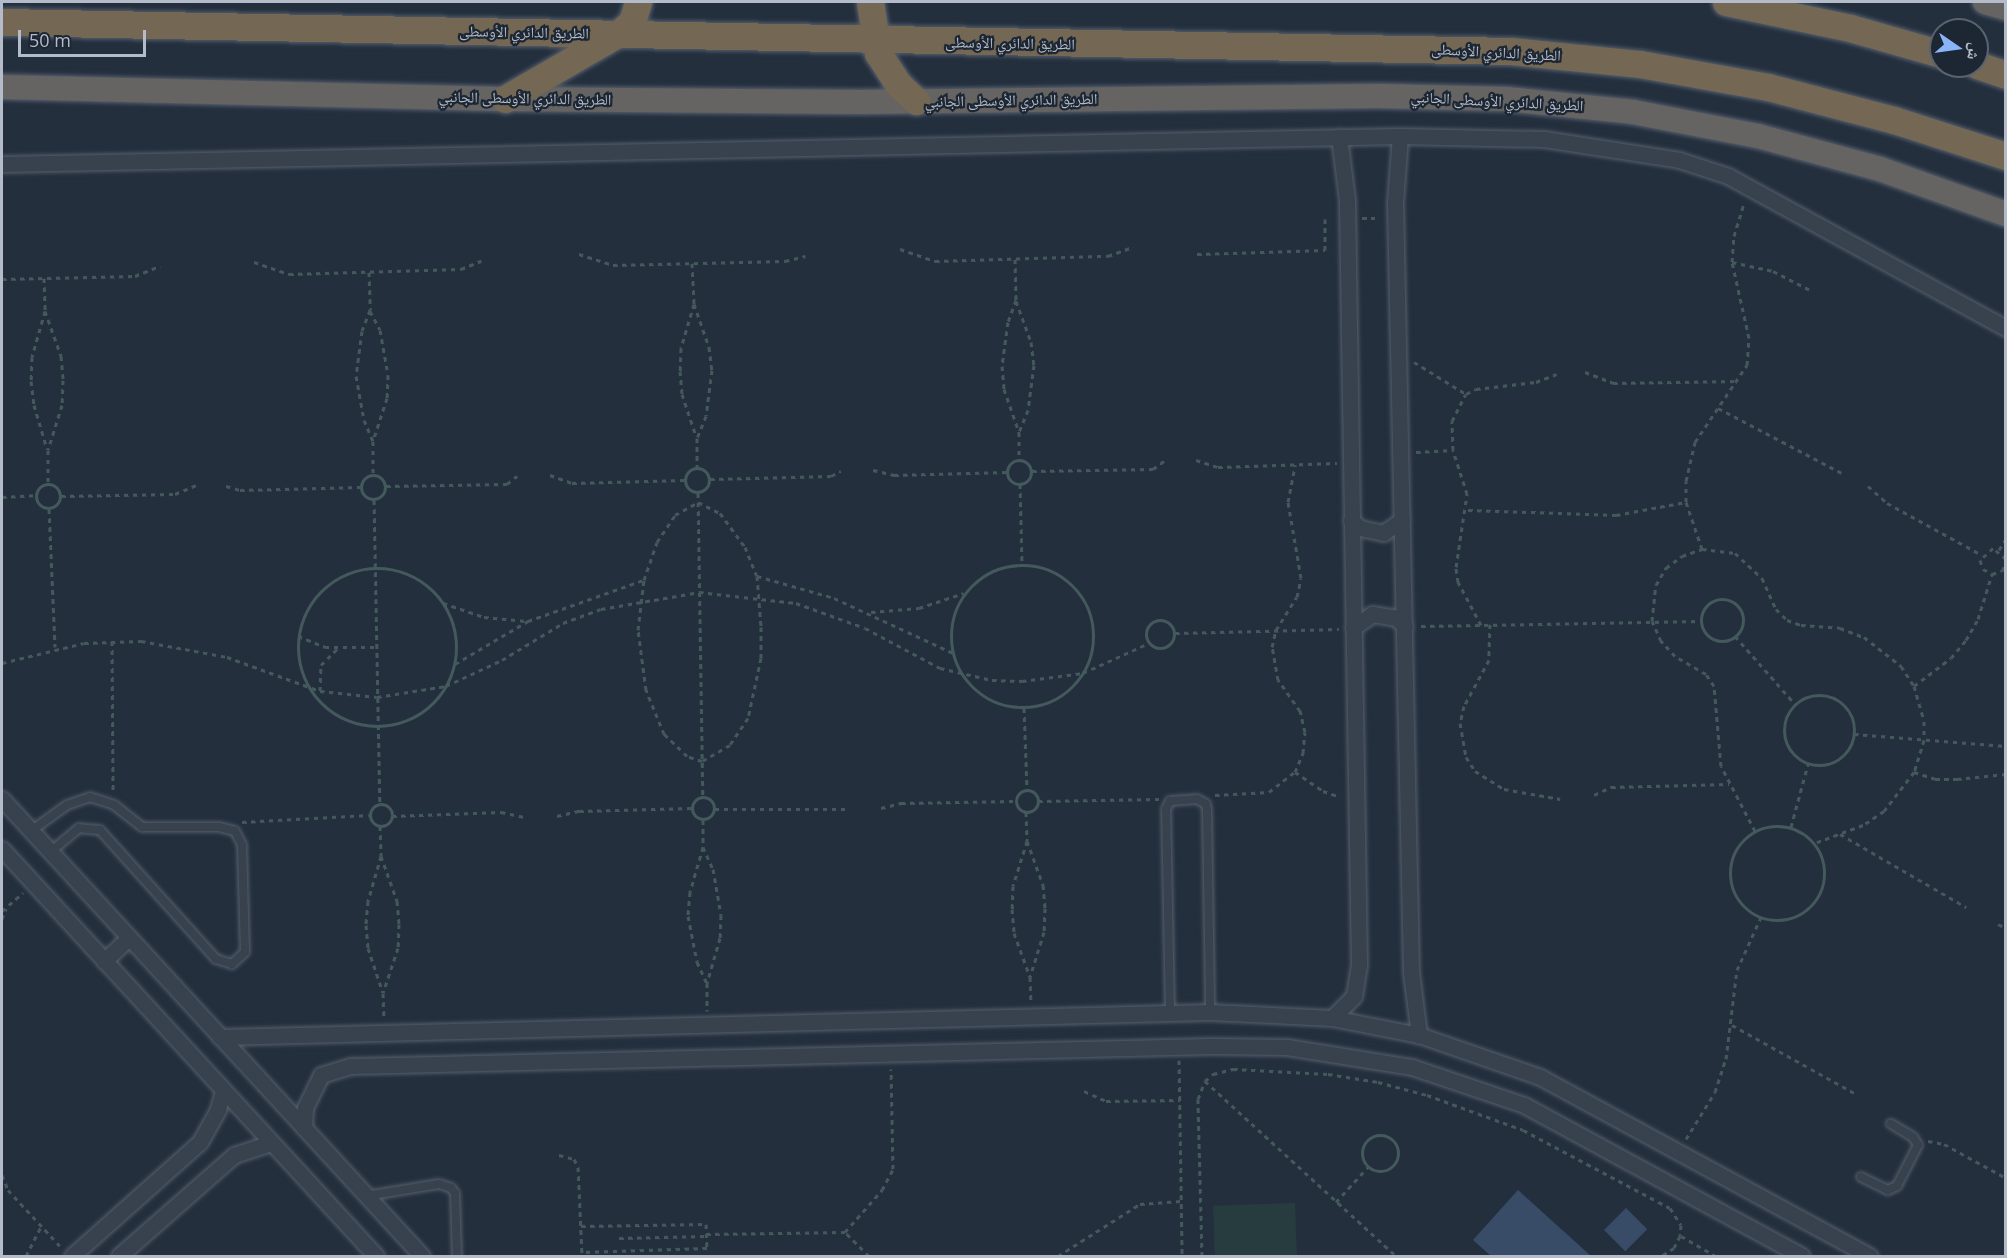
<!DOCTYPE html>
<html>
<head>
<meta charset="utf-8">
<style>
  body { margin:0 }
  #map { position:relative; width:2007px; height:1258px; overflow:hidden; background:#242f3e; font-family:"Open Sans","Noto Naskh Arabic",sans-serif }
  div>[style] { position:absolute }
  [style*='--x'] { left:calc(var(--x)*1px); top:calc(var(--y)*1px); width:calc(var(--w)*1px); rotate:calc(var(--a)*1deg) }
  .green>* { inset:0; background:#263c3f; transform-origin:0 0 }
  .water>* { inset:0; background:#394c67; transform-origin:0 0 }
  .path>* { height:3px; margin-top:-1.5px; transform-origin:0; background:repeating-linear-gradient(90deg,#44595c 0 4.5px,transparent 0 9px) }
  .path>.ring { margin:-1.5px; padding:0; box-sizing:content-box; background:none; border:3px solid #44595c; border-radius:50% }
  .roads { filter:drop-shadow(0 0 2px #565f6c) drop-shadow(0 0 2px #565f6c) }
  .service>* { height:8px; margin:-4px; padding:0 4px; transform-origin:4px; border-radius:4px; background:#38414e }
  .minor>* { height:15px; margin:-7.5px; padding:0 7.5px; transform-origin:7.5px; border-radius:7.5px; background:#38414e }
  .trunk>* { height:24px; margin:-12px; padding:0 12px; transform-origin:12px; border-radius:12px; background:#656462 }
  .motorway>* { height:27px; margin:-13.5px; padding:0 13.5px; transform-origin:13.5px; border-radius:13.5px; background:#746855 }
  span { translate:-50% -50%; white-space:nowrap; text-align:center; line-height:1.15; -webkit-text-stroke:4.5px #1d2633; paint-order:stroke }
  .street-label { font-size:15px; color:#b4bcc9 }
  .frame { position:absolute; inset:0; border:3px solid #b4bcc9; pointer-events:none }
  .north { position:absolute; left:1929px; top:18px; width:60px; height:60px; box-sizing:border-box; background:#1d2633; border:2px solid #59626f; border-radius:50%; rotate:103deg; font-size:16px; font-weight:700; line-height:24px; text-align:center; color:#b4bcc9 }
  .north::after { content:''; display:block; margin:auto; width:21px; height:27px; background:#8ab4f8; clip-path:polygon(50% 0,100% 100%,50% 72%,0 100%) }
  .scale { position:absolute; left:18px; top:30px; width:128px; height:27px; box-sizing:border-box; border:3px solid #b4bcc9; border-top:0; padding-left:8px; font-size:18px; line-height:21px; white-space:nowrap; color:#b4bcc9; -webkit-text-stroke:4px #1d2633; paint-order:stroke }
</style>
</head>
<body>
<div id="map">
  <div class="green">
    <div style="left:1295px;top:1203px;width:53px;height:82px;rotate:88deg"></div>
  </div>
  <div class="water">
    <div style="clip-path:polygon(1518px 1190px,1591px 1256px,1491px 1256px,1473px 1240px)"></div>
    <div style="left:1626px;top:1208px;width:30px;height:31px;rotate:45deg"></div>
  </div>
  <div class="path">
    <div style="--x:1362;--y:218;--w:15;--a:0"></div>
    <div style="--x:900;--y:249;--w:37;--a:19"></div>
    <div style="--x:935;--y:261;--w:173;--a:-1.7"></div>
    <div style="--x:1108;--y:256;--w:27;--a:-20"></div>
    <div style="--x:579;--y:254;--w:36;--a:18"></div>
    <div style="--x:613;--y:265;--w:172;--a:-1.3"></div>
    <div style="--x:785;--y:261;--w:21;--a:-14"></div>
    <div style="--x:1197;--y:254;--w:128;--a:-1.8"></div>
    <div style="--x:1325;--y:250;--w:31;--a:-90"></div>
    <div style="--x:1015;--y:259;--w:41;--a:88.6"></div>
    <div style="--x:1016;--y:300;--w:23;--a:110"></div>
    <div style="--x:1008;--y:322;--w:44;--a:97.8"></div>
    <div style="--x:1002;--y:366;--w:23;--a:85"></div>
    <div style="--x:1004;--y:389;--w:46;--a:70.8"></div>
    <div style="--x:1019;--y:432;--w:27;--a:90"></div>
    <div style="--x:254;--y:262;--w:37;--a:19"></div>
    <div style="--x:289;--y:274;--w:172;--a:-1.7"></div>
    <div style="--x:461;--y:269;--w:22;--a:-22"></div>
    <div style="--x:1732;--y:262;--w:42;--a:12.4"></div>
    <div style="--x:1773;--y:271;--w:42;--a:27.2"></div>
    <div style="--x:692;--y:263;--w:41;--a:87.2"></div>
    <div style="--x:694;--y:304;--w:46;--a:70.8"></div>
    <div style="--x:709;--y:347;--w:23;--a:83"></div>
    <div style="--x:712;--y:370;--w:46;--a:97.4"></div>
    <div style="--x:706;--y:416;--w:24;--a:112"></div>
    <div style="--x:697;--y:438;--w:29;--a:90"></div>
    <div style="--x:369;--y:272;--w:38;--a:88"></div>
    <div style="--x:370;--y:310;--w:22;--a:111"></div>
    <div style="--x:362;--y:331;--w:45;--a:97.6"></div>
    <div style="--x:356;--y:376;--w:45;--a:79.7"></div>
    <div style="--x:364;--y:420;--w:23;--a:67"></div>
    <div style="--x:44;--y:278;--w:33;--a:88"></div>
    <div style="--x:45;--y:311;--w:48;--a:105.8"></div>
    <div style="--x:32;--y:357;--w:24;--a:92"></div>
    <div style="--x:31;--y:381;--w:24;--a:83"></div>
    <div style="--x:34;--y:405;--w:46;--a:73.5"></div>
    <div style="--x:2;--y:279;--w:133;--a:-1.3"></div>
    <div style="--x:135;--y:276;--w:27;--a:-22"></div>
    <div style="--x:1016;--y:301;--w:44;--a:69.9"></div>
    <div style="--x:1031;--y:342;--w:23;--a:83"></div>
    <div style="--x:1034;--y:365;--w:45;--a:97.6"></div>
    <div style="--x:1028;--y:410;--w:24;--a:112"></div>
    <div style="--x:694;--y:304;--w:46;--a:106.5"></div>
    <div style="--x:681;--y:348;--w:23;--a:92"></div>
    <div style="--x:680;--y:371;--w:23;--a:85"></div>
    <div style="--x:682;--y:394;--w:44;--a:71.6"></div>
    <div style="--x:45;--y:311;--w:48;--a:70.4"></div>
    <div style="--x:61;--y:356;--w:24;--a:85"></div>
    <div style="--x:63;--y:380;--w:25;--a:92"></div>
    <div style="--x:62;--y:405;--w:47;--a:107.3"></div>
    <div style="--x:48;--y:450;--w:34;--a:90"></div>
    <div style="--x:370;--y:311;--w:21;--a:62"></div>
    <div style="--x:380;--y:330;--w:46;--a:79.9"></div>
    <div style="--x:388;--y:375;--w:23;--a:92"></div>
    <div style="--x:387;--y:398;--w:45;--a:108"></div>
    <div style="--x:373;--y:441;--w:33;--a:90"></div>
    <div style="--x:1414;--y:362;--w:61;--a:31.6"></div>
    <div style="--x:1585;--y:372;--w:30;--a:21"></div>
    <div style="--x:1613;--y:383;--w:125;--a:-0.9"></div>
    <div style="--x:1718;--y:408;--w:140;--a:27.7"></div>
    <div style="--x:1416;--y:452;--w:37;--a:-3"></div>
    <div class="ring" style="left:1007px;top:460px;width:21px;height:21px"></div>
    <div style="--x:1196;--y:460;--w:23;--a:18"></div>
    <div style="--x:1218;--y:467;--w:119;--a:-1.9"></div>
    <div class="ring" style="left:685px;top:468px;width:21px;height:21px"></div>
    <div style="--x:873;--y:470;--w:22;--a:13"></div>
    <div style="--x:894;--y:475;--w:113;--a:-1.5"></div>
    <div style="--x:1032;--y:471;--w:121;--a:-0.9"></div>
    <div style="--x:1153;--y:469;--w:14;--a:-36"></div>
    <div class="ring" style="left:361px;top:475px;width:21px;height:21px"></div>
    <div style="--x:550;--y:475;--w:23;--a:20"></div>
    <div style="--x:572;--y:483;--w:113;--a:-1.5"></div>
    <div style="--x:710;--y:479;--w:121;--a:-1.4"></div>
    <div style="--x:831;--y:476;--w:11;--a:-27"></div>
    <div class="ring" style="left:36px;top:484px;width:21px;height:21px"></div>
    <div style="--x:1020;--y:484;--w:81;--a:88.6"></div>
    <div style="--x:226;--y:486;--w:15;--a:16"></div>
    <div style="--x:240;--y:490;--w:120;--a:-1.4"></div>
    <div style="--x:386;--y:486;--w:121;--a:-0.9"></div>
    <div style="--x:507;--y:484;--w:13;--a:-39"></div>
    <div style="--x:1868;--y:486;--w:25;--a:42"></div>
    <div style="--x:1887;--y:503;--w:108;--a:28.7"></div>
    <div style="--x:698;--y:493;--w:304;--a:89.1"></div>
    <div style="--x:61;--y:496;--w:114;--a:-1"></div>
    <div style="--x:175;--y:494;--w:23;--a:-23"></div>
    <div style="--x:2;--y:497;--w:33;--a:-3"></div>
    <div style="--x:374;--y:500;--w:304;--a:88.9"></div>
    <div style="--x:698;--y:502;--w:25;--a:27"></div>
    <div style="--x:720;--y:513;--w:42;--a:53.7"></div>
    <div style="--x:745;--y:547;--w:31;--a:68"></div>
    <div style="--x:757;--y:576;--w:51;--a:85.5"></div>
    <div style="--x:761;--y:627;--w:31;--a:90"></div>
    <div style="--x:761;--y:658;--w:61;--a:102.2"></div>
    <div style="--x:748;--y:718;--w:32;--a:124"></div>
    <div style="--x:730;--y:745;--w:32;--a:150"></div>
    <div style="--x:702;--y:761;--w:16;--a:-162"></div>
    <div style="--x:687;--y:756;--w:32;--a:-136"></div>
    <div style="--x:664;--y:734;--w:48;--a:-112.2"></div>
    <div style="--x:646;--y:690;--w:61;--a:-97.6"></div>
    <div style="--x:638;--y:630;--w:50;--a:-83.2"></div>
    <div style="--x:644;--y:580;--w:40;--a:-71.1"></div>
    <div style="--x:657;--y:542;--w:32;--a:-56"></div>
    <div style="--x:675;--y:515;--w:26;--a:-29"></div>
    <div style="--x:49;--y:509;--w:138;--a:87.5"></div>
    <div style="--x:1468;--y:510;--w:148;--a:1.9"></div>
    <div style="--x:1616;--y:515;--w:71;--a:-10.5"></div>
    <div style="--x:1702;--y:549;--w:50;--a:-108.8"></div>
    <div style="--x:1686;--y:502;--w:21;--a:-90"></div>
    <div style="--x:1686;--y:481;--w:40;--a:-77"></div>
    <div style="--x:1695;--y:442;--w:93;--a:-56"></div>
    <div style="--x:1747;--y:365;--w:27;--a:-86"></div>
    <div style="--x:1749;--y:338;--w:78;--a:-102.6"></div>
    <div style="--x:1732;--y:262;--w:26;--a:-86"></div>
    <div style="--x:1734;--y:236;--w:34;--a:-73"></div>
    <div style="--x:1999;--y:550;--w:13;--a:-58"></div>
    <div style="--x:2006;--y:559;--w:17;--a:-140"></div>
    <div style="--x:1993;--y:548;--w:18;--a:137"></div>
    <div style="--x:1980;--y:560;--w:9;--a:72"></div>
    <div style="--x:1983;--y:569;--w:10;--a:29"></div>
    <div style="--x:1992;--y:574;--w:10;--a:-17"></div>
    <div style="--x:2002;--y:571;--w:9;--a:-63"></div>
    <div class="ring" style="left:951px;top:565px;width:139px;height:139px"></div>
    <div class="ring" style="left:298px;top:568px;width:155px;height:155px"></div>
    <div style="--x:757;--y:576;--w:80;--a:15.9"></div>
    <div style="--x:834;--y:598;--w:131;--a:24.8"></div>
    <div class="ring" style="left:1701px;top:599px;width:39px;height:39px"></div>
    <div style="--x:443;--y:603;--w:43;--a:18.9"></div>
    <div style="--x:484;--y:617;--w:42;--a:5.4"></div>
    <div style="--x:871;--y:612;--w:48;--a:-4.8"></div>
    <div style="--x:919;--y:608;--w:47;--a:-18.4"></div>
    <div class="ring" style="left:1146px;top:620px;width:25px;height:25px"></div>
    <div style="--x:1490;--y:624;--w:36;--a:92"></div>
    <div style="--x:1489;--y:660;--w:52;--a:118.5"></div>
    <div style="--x:1464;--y:706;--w:17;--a:103"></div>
    <div style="--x:1460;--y:723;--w:35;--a:80"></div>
    <div style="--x:1466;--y:757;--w:17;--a:57"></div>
    <div style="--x:1475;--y:771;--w:34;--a:32"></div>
    <div style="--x:1504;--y:789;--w:57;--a:10.1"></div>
    <div style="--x:1481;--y:625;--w:49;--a:-118.1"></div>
    <div style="--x:1458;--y:582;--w:15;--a:-98"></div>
    <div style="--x:1456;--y:567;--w:74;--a:-81.4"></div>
    <div style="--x:1467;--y:494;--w:46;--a:-107.7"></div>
    <div style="--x:1453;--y:450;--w:29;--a:-92"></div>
    <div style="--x:1452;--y:421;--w:30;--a:-63"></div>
    <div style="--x:1466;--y:394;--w:11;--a:-27"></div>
    <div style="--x:1476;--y:389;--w:60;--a:-6.7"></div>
    <div style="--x:1536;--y:382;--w:22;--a:-21"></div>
    <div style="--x:1421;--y:626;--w:280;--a:-1"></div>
    <div style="--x:1175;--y:633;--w:164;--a:-1.4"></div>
    <div style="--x:298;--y:636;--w:29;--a:22"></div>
    <div style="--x:325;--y:647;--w:51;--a:0"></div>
    <div style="--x:1735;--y:636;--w:91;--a:48.6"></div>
    <div style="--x:112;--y:641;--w:151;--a:89.6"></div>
    <div style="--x:2;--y:663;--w:84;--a:-13.7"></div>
    <div style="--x:84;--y:643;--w:57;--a:-2"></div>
    <div style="--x:141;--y:641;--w:87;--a:10.5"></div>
    <div style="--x:227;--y:657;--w:99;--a:20.1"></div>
    <div style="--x:320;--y:691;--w:57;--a:6"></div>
    <div style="--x:377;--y:697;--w:70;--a:-9.1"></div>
    <div style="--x:446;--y:686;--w:62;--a:-24.9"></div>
    <div style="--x:502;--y:660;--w:71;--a:-31.2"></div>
    <div style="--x:563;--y:623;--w:40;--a:-20.2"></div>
    <div style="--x:601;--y:609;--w:99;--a:-9.8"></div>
    <div style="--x:699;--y:592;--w:98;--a:6.5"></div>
    <div style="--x:796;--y:603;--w:73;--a:19.9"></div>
    <div style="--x:865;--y:628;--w:85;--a:28.1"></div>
    <div style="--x:940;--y:668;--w:53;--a:13"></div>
    <div style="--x:992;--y:680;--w:30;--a:2"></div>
    <div style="--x:1022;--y:681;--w:62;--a:-7.5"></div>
    <div style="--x:1083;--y:673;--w:72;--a:-24.4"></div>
    <div style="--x:455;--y:664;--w:85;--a:-30.5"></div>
    <div style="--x:528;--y:621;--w:123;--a:-19.5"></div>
    <div style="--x:1914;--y:686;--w:46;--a:-37.1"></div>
    <div style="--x:1951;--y:658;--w:23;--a:-50"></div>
    <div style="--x:1966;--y:640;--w:24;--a:-60"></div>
    <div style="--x:1978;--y:619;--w:47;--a:-72.7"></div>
    <div style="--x:320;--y:691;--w:26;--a:-88"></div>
    <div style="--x:321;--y:665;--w:24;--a:-45"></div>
    <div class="ring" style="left:1784px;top:695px;width:67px;height:67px"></div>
    <div style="--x:1024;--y:708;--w:81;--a:87.9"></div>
    <div style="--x:1854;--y:734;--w:152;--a:4.5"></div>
    <div style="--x:1295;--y:772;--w:34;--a:34"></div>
    <div style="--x:1323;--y:791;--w:18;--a:19"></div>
    <div style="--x:1914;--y:772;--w:22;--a:18"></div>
    <div style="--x:1935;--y:779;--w:22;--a:0"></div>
    <div style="--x:1957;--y:779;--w:49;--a:-5.8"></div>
    <div class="ring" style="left:1016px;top:790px;width:19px;height:19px"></div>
    <div style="--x:1215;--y:795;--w:54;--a:-3.2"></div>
    <div style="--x:1269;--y:792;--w:33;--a:-38"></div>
    <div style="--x:1295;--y:772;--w:21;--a:-67"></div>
    <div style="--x:1303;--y:753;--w:21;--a:-85"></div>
    <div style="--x:1305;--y:732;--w:22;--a:-103"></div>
    <div style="--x:1300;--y:711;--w:38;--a:-125"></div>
    <div style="--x:1278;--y:680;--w:34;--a:-100"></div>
    <div style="--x:1272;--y:647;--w:17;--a:-77"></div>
    <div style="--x:1276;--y:630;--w:39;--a:-58"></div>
    <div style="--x:1297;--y:597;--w:19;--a:-78"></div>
    <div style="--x:1301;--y:578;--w:77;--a:-99.7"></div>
    <div style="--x:1288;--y:502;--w:38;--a:-79"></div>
    <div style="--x:1594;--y:795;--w:19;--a:-25"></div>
    <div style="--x:1611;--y:787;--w:118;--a:-1.5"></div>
    <div class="ring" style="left:692px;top:797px;width:19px;height:19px"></div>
    <div style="--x:1038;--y:801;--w:121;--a:-0.9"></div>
    <div class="ring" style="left:370px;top:804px;width:19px;height:19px"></div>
    <div style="--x:881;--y:808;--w:21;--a:-14"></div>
    <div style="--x:901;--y:803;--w:114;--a:-1"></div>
    <div style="--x:715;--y:809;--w:134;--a:0"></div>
    <div style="--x:1026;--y:812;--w:29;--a:88"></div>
    <div style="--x:1027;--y:841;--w:47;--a:70"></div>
    <div style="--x:1043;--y:885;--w:23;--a:85"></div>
    <div style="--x:1045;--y:908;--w:24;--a:92"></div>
    <div style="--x:1044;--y:932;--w:47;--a:107.3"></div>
    <div style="--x:392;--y:816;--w:109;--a:-2.1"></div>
    <div style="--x:501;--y:812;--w:25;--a:12"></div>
    <div style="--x:557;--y:816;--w:23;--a:-13"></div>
    <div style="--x:579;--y:811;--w:112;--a:-1.5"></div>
    <div style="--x:703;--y:820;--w:27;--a:90"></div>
    <div style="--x:703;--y:847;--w:47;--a:106.1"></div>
    <div style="--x:690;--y:892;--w:24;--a:95"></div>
    <div style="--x:688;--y:916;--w:47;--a:78.9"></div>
    <div style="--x:697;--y:962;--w:23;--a:65"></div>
    <div style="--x:242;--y:822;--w:127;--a:-3.2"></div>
    <div class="ring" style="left:1730px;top:826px;width:91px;height:91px"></div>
    <div style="--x:380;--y:826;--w:30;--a:88"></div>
    <div style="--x:381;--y:856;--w:48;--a:70.4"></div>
    <div style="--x:397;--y:901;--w:23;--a:85"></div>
    <div style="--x:399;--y:924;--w:24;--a:92"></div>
    <div style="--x:398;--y:948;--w:47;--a:108.4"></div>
    <div style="--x:1791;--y:827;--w:65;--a:-74.9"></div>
    <div style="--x:1755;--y:831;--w:73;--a:-117.6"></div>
    <div style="--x:1721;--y:766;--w:80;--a:-95"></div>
    <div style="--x:1714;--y:686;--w:14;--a:-124"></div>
    <div style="--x:1706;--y:674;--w:36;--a:-150"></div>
    <div style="--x:1675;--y:656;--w:21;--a:-133"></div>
    <div style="--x:1661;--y:641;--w:22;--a:-114"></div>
    <div style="--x:1652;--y:621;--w:36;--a:-84"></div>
    <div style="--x:1656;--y:585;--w:20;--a:-60"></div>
    <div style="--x:1666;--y:568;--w:20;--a:-37"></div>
    <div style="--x:1682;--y:556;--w:21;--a:-19"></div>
    <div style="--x:1702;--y:549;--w:33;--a:7"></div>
    <div style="--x:1735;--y:553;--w:37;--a:43"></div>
    <div style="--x:1762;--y:578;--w:34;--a:66"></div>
    <div style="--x:1776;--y:609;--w:16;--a:45"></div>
    <div style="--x:1787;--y:620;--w:15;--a:20"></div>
    <div style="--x:1801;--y:625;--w:39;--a:4"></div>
    <div style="--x:1840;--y:628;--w:26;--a:21"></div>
    <div style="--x:1864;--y:637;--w:47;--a:38.1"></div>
    <div style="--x:1901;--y:666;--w:24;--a:57"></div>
    <div style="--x:1914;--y:686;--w:36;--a:74"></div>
    <div style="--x:1924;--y:721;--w:19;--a:90"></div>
    <div style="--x:1924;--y:740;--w:34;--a:107"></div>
    <div style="--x:1914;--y:772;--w:49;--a:127.6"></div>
    <div style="--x:1884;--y:811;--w:25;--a:146"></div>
    <div style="--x:1863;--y:825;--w:51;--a:159.4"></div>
    <div style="--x:1840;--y:834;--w:146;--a:30.1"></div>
    <div style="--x:1027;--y:841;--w:47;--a:107.3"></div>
    <div style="--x:1013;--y:886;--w:23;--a:92"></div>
    <div style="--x:1012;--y:909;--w:24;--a:85"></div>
    <div style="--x:1014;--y:933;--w:47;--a:70"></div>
    <div style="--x:1030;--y:977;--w:25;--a:88"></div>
    <div style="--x:703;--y:847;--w:24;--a:66"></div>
    <div style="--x:713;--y:869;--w:47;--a:80.1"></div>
    <div style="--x:721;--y:915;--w:23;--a:92"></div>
    <div style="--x:720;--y:938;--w:47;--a:106.1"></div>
    <div style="--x:707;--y:983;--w:28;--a:90"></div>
    <div style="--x:381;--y:856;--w:47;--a:106.1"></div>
    <div style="--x:368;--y:901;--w:24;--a:95"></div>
    <div style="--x:366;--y:925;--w:23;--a:85"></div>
    <div style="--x:368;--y:948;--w:47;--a:71.6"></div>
    <div style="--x:383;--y:993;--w:26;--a:88"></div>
    <div style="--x:2;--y:911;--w:28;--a:-41"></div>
    <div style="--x:2;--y:919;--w:11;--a:-68"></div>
    <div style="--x:1998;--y:924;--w:9;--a:27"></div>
    <div style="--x:1732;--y:1025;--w:142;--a:29.1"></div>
    <div style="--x:1179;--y:1060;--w:196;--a:89.1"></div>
    <div style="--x:1205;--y:1081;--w:259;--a:42.5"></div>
    <div style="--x:1084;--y:1091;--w:24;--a:24"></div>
    <div style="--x:1106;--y:1101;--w:74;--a:-0.8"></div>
    <div class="ring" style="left:1362px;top:1135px;width:33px;height:33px"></div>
    <div style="--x:1686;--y:1139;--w:55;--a:-58.3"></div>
    <div style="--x:1715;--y:1092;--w:35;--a:-72"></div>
    <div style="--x:1726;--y:1059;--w:90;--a:-83"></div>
    <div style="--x:1737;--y:970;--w:58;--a:-65.6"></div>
    <div style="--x:1928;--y:1141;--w:16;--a:11"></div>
    <div style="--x:1944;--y:1144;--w:71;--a:28.7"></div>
    <div style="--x:559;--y:1155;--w:16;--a:15"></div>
    <div style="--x:574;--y:1159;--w:9;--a:63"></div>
    <div style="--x:578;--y:1167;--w:89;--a:87.4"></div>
    <div style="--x:2;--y:1175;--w:16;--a:68"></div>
    <div style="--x:8;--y:1190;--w:76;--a:47.1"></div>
    <div style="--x:1336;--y:1202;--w:47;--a:-47.6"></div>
    <div style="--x:581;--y:1226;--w:125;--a:-0.9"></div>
    <div style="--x:706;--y:1224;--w:24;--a:88"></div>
    <div style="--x:707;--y:1248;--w:125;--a:178.2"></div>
    <div style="--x:706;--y:1234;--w:139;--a:-0.8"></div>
    <div style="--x:1681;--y:1236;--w:39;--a:30"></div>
    <div style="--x:619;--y:1238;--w:87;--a:-1.3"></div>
    <div style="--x:26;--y:1256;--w:34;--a:-63"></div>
    <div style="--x:869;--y:1256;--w:34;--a:-135"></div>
    <div style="--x:845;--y:1232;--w:56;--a:-48.6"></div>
    <div style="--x:882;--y:1190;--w:24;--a:-62"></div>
    <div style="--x:893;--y:1169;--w:100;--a:-91.1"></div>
    <div style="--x:1058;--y:1256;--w:97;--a:-32.4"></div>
    <div style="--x:1140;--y:1204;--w:41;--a:-4.2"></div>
    <div style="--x:1202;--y:1256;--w:157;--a:-91.5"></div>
    <div style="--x:1198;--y:1099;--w:19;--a:-69"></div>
    <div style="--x:1205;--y:1081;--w:11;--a:-41"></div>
    <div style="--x:1213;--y:1074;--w:21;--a:-14"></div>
    <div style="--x:1233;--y:1069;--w:95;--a:3"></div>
    <div style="--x:1328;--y:1074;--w:51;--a:9.1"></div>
    <div style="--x:1378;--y:1082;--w:51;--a:14.9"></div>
    <div style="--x:1427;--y:1095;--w:102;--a:20"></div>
    <div style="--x:1523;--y:1130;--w:166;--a:28"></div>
    <div style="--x:1670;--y:1208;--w:20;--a:57"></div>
    <div style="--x:1681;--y:1225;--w:11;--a:95"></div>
    <div style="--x:1680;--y:1236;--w:13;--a:117"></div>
    <div style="--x:1674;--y:1248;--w:15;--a:148"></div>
  </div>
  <div class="roads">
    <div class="service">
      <div style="--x:31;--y:831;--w:44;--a:-35.8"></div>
      <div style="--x:67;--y:805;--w:24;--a:-19"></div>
      <div style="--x:90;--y:797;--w:25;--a:18"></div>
      <div style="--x:114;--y:805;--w:36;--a:38"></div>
      <div style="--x:142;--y:827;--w:77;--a:0"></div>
      <div style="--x:219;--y:827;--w:16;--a:14"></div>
      <div style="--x:235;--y:831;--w:16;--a:63"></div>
      <div style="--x:242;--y:845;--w:107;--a:88.4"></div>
      <div style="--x:245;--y:952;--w:18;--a:137"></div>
      <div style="--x:232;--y:964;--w:17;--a:-163"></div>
      <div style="--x:216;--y:959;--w:173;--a:-132"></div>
      <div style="--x:100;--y:830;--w:21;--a:-175"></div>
      <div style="--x:79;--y:828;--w:38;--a:140"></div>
      <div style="--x:1170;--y:1013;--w:204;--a:-91.1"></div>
      <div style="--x:1166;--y:809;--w:9;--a:-63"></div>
      <div style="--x:1170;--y:801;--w:27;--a:-4"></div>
      <div style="--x:1197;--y:799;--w:10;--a:29"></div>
      <div style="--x:1206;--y:804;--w:6;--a:81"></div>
      <div style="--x:1207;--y:810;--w:202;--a:89.1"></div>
      <div style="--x:1861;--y:1177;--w:30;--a:26"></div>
      <div style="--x:1888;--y:1190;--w:10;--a:-24"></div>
      <div style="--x:1897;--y:1186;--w:46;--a:-62.9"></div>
      <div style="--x:1918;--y:1145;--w:9;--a:-122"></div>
      <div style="--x:1913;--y:1137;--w:26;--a:-149"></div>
      <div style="--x:366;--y:1196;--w:74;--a:-9.3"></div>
      <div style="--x:439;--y:1184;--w:13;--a:18"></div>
      <div style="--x:451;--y:1188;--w:6;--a:51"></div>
      <div style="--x:455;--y:1193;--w:63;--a:88.2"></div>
    </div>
    <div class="minor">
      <div style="--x:1400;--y:136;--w:66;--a:94.3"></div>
      <div style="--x:1395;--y:202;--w:770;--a:88.81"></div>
      <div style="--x:1411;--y:972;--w:64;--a:82.8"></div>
      <div style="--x:2;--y:164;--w:1398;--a:-1.15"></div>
      <div style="--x:1400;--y:136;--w:144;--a:1.2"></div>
      <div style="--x:1544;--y:139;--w:137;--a:8.8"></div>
      <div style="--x:1679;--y:160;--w:52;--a:18.1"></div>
      <div style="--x:1728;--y:176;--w:317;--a:28.7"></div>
      <div style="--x:1351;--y:520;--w:12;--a:42"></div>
      <div style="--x:1360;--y:528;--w:24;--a:12"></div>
      <div style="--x:1383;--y:533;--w:23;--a:-34"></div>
      <div style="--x:1353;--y:628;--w:24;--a:-36"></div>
      <div style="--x:1372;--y:614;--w:24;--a:9"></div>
      <div style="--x:1396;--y:618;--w:12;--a:42"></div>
      <div style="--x:2;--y:799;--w:621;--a:47.42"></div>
      <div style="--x:2;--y:849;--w:553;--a:47.42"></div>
      <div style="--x:104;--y:961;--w:34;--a:-43"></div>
      <div style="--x:1332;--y:1018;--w:31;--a:-45"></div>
      <div style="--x:1354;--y:996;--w:30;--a:-81"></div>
      <div style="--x:1359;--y:966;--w:766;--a:-90.9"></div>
      <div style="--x:1347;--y:200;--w:64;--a:-97.2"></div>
      <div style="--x:220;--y:1037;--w:990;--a:-1.45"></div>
      <div style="--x:1210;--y:1012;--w:122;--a:2.8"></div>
      <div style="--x:1332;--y:1018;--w:89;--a:11.1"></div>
      <div style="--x:1419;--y:1035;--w:128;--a:19.1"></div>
      <div style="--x:1540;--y:1077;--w:375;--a:28.5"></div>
      <div style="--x:304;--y:1128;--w:20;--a:-87"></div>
      <div style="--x:305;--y:1108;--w:37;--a:-64"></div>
      <div style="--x:321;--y:1075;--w:31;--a:-17"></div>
      <div style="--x:351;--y:1066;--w:860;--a:-1.33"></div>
      <div style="--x:1211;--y:1046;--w:76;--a:0.8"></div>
      <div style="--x:1287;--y:1047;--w:127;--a:9.1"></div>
      <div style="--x:1412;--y:1067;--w:118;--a:18.7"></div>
      <div style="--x:1524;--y:1105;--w:316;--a:28.5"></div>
      <div style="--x:72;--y:1256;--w:171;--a:-41.7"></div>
      <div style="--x:200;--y:1142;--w:38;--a:-61"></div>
      <div style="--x:218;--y:1109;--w:19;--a:-74"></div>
      <div style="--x:119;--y:1256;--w:153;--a:-41.3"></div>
      <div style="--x:234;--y:1155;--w:39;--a:-18"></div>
    </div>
    <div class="trunk">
      <div style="--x:1985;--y:2;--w:22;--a:16"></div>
      <div style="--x:2;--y:87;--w:503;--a:1.37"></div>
      <div style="--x:505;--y:99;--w:354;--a:0.5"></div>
      <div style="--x:859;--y:102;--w:520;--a:-0.66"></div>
      <div style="--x:1379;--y:96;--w:127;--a:1.4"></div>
      <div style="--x:1506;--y:99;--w:128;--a:5.8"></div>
      <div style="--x:1633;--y:112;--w:127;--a:10.9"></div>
      <div style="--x:1758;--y:136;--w:126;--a:15.1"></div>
      <div style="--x:1880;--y:169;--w:134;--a:19.7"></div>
    </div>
    <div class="motorway">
      <div style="--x:870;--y:2;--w:52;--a:81.1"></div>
      <div style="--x:878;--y:53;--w:37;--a:57"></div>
      <div style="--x:898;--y:84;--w:25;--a:43"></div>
      <div style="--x:1726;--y:2;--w:127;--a:11.8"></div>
      <div style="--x:1850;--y:28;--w:95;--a:15.9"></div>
      <div style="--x:2;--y:22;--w:1509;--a:1.1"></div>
      <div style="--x:1511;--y:51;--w:130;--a:5.8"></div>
      <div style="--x:1640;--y:64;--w:130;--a:10.2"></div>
      <div style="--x:1768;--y:87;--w:130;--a:14.7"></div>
      <div style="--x:1894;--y:120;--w:118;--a:17.8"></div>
      <div style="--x:1977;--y:65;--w:31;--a:19"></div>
      <div style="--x:505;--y:99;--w:132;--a:-30.1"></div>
      <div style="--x:619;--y:33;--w:17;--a:-40"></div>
      <div style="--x:632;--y:22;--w:21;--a:-73"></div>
    </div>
  </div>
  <div class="street-label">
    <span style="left:524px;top:32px;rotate:1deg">الطريق الدائري الأوسطى</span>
    <span style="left:1010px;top:43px;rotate:1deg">الطريق الدائري الأوسطى</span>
    <span style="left:1496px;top:52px;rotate:3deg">الطريق الدائري الأوسطى</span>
    <span style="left:525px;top:98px;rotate:1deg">الطريق الدائري الأوسطى الجانبي</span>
    <span style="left:1011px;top:100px;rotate:-1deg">الطريق الدائري الأوسطى الجانبي</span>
    <span style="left:1497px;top:101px;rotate:3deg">الطريق الدائري الأوسطى الجانبي</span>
  </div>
  <div class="frame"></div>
  <div class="north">ش</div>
  <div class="scale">50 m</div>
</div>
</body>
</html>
